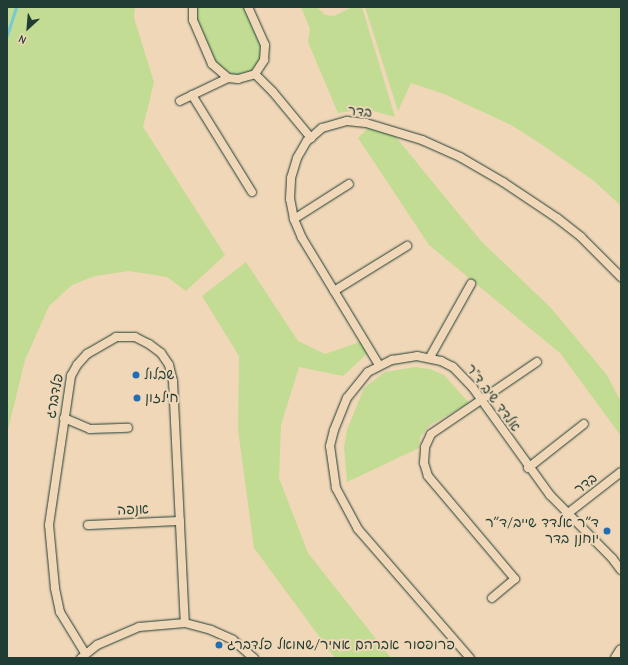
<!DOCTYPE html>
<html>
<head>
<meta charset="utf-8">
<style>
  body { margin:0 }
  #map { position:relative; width:628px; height:665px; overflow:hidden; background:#f0d7b8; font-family:"Comic Neue","Playpen Sans Hebrew",sans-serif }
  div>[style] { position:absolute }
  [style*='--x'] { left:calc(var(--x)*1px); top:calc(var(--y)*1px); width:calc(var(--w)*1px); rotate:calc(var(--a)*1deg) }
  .green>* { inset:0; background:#c2dc93 }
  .stream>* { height:3px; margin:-1.5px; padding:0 1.5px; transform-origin:1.5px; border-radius:1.5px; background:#79c9d4 }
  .roads { filter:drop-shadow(0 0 1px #1f3d34) drop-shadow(0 0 1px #1f3d34) }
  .minor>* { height:8px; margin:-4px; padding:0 4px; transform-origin:4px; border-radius:4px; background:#f0d7b8 }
  .tertiary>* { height:10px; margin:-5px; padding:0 5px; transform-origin:5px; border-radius:5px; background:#f0d7b8 }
  .dots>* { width:11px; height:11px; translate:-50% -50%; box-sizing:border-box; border:2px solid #f0d7b8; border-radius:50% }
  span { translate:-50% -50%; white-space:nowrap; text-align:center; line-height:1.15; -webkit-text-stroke:4px #f0d7b8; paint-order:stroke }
  .street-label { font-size:14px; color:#1f3d34 }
  .poi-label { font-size:14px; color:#1f3d34 }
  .left { translate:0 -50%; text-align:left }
  .right { translate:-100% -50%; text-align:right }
  .frame { position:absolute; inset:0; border:8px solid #1f3d34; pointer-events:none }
  .north { position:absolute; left:8px; top:8px; width:40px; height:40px; -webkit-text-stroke:3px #f0d7b8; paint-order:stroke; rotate:206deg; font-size:11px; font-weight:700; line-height:16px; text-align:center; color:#1f3d34 }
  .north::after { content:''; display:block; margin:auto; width:14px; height:18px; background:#1f3d34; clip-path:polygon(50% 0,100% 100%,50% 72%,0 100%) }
</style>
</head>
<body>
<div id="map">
  <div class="green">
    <div style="clip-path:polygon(7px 7px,135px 7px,134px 18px,154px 82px,143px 127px,225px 255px,186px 291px,167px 277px,129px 271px,95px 276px,72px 285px,49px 306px,25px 360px,7px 434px)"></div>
    <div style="clip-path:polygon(197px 7px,243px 7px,261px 45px,260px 59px,252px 71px,237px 75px,222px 70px,215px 61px,196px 19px)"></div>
    <div style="clip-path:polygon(301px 7px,317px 7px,325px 15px,334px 16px,352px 7px,362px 7px,395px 117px,366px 109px,338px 113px,308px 42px,310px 29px)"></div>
    <div style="clip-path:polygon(365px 7px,621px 7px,621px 206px,594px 181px,544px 146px,511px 125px,444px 94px,411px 83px,398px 111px)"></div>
    <div style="clip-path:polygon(368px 128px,395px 136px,481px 241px,551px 308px,607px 375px,621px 402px,621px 436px,560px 353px,429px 245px,358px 138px)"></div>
    <div style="clip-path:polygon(246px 262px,298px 341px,325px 354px,363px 341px,371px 350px,343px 376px,299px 367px,281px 425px,279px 478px,308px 553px,391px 658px,335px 658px,254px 548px,238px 430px,239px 356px,202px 296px)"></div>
    <div style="clip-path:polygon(415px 367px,430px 369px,444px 375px,469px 403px,430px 425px,420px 437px,419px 448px,347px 482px,344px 447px,347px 430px,364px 388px,385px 372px)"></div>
  </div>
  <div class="stream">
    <div style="--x:7;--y:35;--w:29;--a:-72"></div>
  </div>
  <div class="roads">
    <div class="minor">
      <div style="--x:193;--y:7;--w:13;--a:90"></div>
      <div style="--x:193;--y:20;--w:48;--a:66.6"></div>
      <div style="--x:212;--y:64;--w:21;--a:41"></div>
      <div style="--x:228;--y:78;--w:10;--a:6"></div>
      <div style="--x:238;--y:79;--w:18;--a:-16"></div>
      <div style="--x:255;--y:74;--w:17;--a:-57"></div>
      <div style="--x:264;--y:60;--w:15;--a:-86"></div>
      <div style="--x:265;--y:45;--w:42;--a:-114.1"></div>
      <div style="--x:255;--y:74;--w:25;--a:45"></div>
      <div style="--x:273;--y:92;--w:60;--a:50.4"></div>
      <div style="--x:192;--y:95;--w:114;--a:58.3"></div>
      <div style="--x:180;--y:101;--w:53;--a:-25.6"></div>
      <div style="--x:294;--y:219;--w:65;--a:-32.5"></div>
      <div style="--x:334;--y:291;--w:86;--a:-31.7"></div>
      <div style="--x:430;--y:357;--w:84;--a:-60.7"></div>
      <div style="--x:379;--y:365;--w:149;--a:-121.2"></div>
      <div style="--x:302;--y:238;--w:21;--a:-113"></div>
      <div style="--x:294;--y:219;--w:20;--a:-101"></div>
      <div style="--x:290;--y:199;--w:21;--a:-87"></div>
      <div style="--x:291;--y:178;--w:21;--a:-73"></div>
      <div style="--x:297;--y:158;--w:20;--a:-60"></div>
      <div style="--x:307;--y:141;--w:20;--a:-41"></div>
      <div style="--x:322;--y:128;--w:26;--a:-16"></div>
      <div style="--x:347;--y:121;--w:19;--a:6"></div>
      <div style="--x:366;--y:123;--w:59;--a:16.9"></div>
      <div style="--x:422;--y:140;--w:42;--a:24.1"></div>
      <div style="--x:460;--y:157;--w:50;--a:30.2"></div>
      <div style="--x:503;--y:182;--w:65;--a:33.7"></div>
      <div style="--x:557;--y:218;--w:31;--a:38"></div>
      <div style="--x:581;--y:237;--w:57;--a:45"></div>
      <div style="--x:64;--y:418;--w:28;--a:23"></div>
      <div style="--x:90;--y:429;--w:38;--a:-2"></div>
      <div style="--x:528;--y:468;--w:71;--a:-38.2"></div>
      <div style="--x:567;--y:514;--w:68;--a:-37.9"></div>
      <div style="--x:88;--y:525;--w:92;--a:-2.5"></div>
      <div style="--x:492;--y:598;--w:30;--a:-40"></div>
      <div style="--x:515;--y:579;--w:135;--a:-130.2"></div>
      <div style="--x:428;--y:476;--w:14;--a:-107"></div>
      <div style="--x:424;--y:463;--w:16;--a:-86"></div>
      <div style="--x:425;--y:447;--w:14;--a:-65"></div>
      <div style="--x:431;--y:434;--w:128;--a:-34.2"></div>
      <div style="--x:85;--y:653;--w:48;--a:-121.4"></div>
      <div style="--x:60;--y:612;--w:25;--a:-102"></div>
      <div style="--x:55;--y:588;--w:63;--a:-95.4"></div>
      <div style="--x:49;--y:525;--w:151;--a:-81.6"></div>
      <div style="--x:71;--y:376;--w:13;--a:-61"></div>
      <div style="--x:77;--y:365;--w:15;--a:-48"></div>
      <div style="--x:87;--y:354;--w:34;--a:-30"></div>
      <div style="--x:116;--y:337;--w:19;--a:0"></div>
      <div style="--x:135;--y:337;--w:16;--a:27"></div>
      <div style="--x:149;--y:344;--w:15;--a:37"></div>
      <div style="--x:161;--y:353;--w:14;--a:56"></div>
      <div style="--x:169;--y:365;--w:16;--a:76"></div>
      <div style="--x:173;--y:381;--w:242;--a:87.2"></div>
      <div style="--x:81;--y:658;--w:21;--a:-39"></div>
      <div style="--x:97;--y:645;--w:46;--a:-23.2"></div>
      <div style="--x:139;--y:627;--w:46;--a:-5"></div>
      <div style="--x:185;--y:623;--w:27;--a:15"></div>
      <div style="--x:211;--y:630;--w:24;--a:24"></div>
      <div style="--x:233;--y:640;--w:28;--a:41"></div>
      <div style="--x:470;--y:658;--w:171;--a:-131"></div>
      <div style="--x:358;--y:529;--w:47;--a:-118.2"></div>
      <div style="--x:336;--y:488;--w:42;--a:-98.1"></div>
      <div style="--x:330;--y:446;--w:16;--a:-76"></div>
      <div style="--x:334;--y:430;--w:35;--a:-68"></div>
      <div style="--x:347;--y:398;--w:33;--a:-51"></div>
      <div style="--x:368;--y:372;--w:27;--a:-27"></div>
      <div style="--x:392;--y:360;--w:25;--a:-9"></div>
      <div style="--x:417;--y:356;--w:25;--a:12"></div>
      <div style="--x:441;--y:361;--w:13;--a:27"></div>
      <div style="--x:453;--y:367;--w:29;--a:46"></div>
      <div style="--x:473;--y:388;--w:132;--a:54.3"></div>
      <div style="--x:550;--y:495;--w:88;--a:45.5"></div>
      <div style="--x:612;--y:558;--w:15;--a:53"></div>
    </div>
    <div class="tertiary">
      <div style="--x:616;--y:658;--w:9;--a:-58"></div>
    </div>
  </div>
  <div class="dots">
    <div style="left:136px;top:375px;background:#1f6fb2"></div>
    <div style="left:137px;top:398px;background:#1f6fb2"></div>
    <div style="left:607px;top:531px;background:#1f6fb2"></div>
    <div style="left:219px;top:645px;background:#1f6fb2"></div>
  </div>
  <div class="street-label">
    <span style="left:360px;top:112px;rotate:5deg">בדר</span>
    <span style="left:55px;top:396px;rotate:-79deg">פלדברג</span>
    <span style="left:493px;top:398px;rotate:53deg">אלדד שיב ד"ר</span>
    <span style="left:586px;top:484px;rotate:-38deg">בדר</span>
    <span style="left:133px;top:510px;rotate:-3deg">אנפה</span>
  </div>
  <div class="poi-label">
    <span class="left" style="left:144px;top:375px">שבלול</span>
    <span class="left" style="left:145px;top:398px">חילזון</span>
    <span class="right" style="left:599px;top:531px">ד״ר אלדד שייב/ד״ר<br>יוחנן בדר</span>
    <span class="left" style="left:227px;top:645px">פרופסור אברהם אמיר/שמואל פלדברג</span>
  </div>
  <div class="frame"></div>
  <div class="north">N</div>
</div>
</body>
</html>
